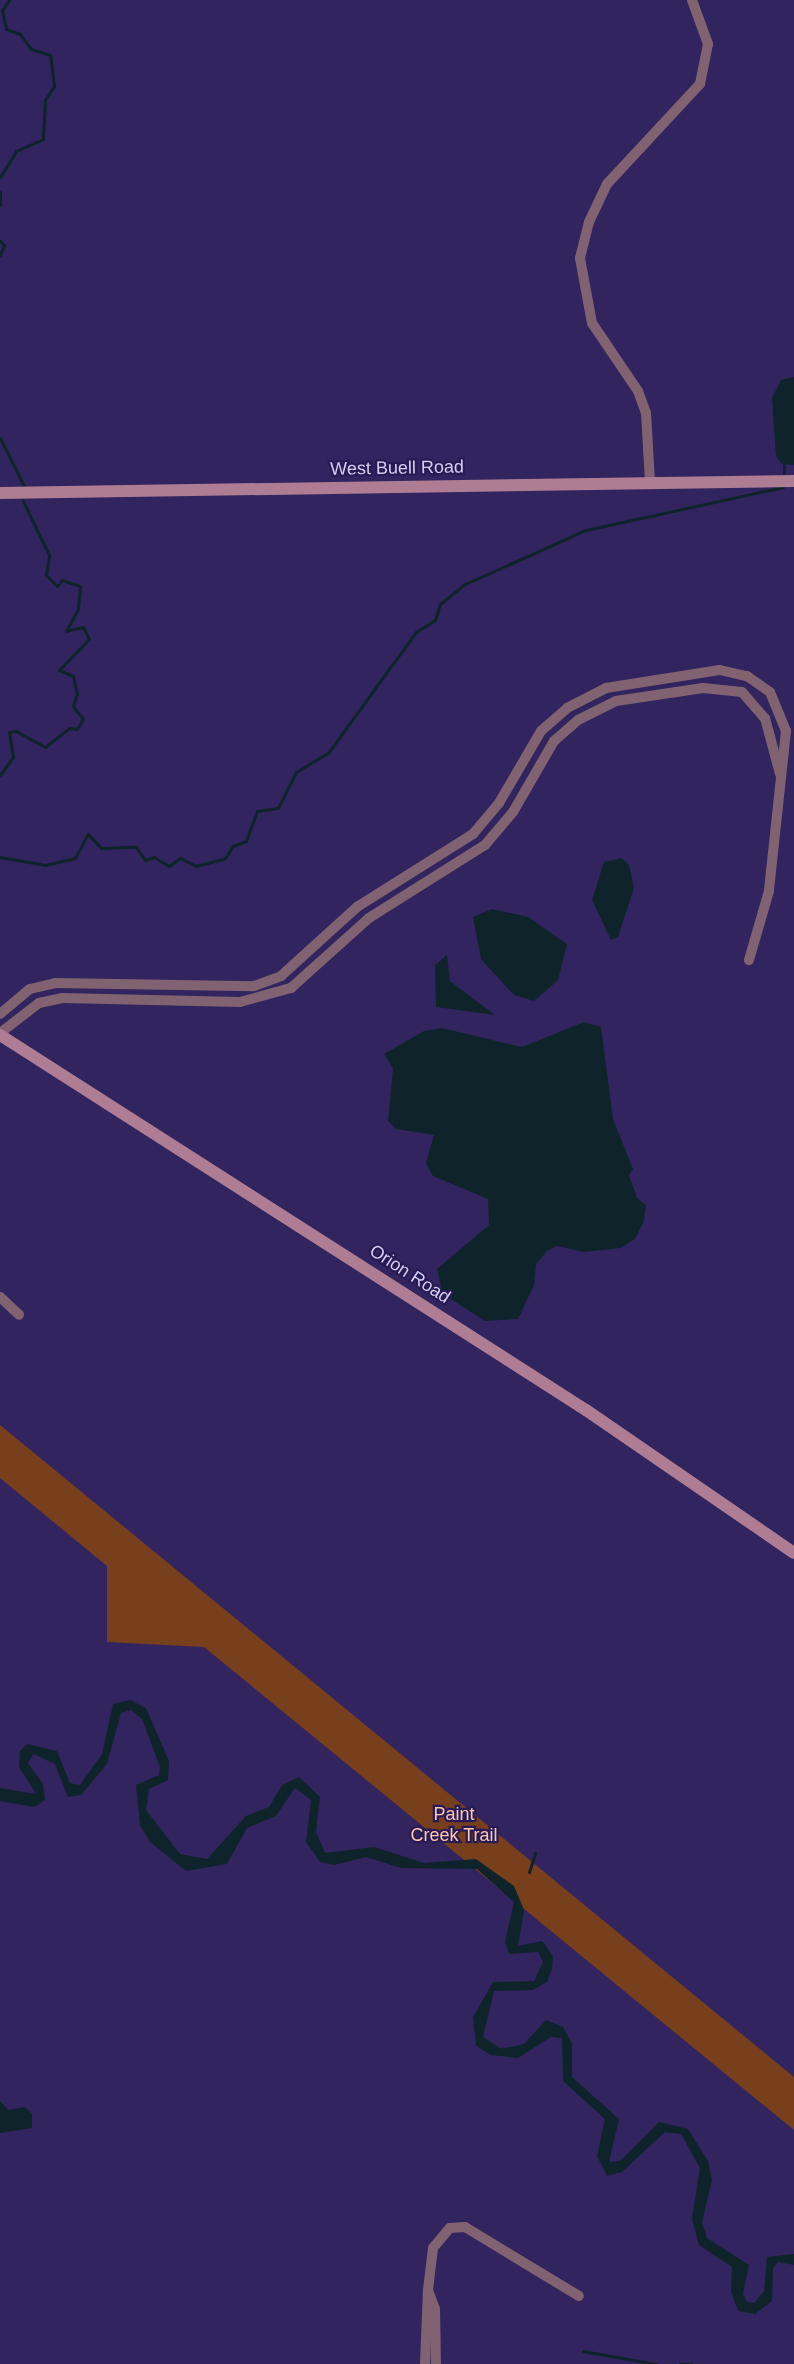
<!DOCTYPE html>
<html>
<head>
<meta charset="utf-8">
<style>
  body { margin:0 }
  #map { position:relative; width:794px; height:2364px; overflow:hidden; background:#32255f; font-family:Arial,sans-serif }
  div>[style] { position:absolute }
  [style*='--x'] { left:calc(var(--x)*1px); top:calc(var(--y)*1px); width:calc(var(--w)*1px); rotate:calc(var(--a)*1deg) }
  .green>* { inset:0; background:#783f1c }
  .water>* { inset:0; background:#0f232b }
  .stream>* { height:3px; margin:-1.5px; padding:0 1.5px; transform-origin:1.5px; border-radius:1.5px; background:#0f232b }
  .street>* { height:10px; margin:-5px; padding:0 5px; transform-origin:5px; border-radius:5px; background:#816270 }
  .secondary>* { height:12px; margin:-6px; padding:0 6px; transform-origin:6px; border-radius:6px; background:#ae7d93 }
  span { translate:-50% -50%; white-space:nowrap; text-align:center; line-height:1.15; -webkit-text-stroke:4.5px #281a54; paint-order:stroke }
  .street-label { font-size:18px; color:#d2cff3 }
  .park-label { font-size:18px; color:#ffc8ab }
</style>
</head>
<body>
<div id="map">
  <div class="green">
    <div style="clip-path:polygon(0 1425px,794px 2077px,794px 2130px,204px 1647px,107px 1642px,107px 1566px,0 1478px)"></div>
  </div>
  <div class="water">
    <div style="clip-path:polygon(794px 377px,794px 465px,782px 464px,776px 456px,772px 398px,781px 380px)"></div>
    <div style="clip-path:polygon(622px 858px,629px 865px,634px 888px,618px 937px,611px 940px,592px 900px,604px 862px)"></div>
    <div style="clip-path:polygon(492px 909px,528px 917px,567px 944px,558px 980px,534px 1001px,514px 995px,481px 959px,473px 917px)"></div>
    <div style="clip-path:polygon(447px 955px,450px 981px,495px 1015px,436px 1007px,435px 965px)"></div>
    <div style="clip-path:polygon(584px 1022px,601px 1027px,613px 1119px,633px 1169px,629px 1175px,637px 1198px,646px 1205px,644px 1221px,635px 1239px,620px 1248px,584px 1252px,557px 1246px,547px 1251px,536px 1264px,534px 1285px,518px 1319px,485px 1321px,443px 1294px,437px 1269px,489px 1225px,488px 1199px,433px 1176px,426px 1163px,434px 1135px,396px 1129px,388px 1121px,393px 1068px,384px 1054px,424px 1031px,442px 1028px,522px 1047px)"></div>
    <div style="clip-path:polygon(130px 1700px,146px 1708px,169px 1761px,168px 1780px,149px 1789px,146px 1810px,180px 1854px,207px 1859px,246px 1816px,269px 1807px,282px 1785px,299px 1777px,320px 1797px,316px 1832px,325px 1853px,374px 1847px,424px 1863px,476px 1859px,514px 1886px,524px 1910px,518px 1946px,542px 1941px,553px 1956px,552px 1969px,547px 1982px,533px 1990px,494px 1991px,483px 2037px,500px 2048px,512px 2047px,524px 2044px,546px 2020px,563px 2027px,572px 2043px,572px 2077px,619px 2119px,609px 2162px,620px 2161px,659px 2122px,688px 2129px,708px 2161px,712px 2180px,702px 2222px,707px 2238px,749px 2265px,743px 2294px,747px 2302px,754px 2303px,764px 2291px,767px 2257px,794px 2254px,794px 2265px,778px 2262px,773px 2268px,772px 2301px,755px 2314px,738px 2311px,731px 2291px,732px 2267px,699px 2245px,692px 2219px,700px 2168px,681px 2134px,665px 2132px,622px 2172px,607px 2176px,597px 2156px,605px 2119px,563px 2081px,562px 2038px,551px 2037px,518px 2058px,491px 2055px,476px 2046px,473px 2017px,493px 1982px,534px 1981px,543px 1962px,538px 1952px,509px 1954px,505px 1942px,514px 1902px,477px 1869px,401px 1868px,366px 1857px,334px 1865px,320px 1862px,306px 1842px,311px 1800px,295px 1788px,276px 1816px,247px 1828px,227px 1864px,186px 1871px,150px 1842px,140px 1825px,136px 1785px,159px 1775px,160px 1767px,142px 1719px,131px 1710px,121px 1713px,107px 1764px,81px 1795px,68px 1797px,55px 1764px,33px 1754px,28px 1763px,43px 1784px,45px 1800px,34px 1807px,0 1801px,0 1788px,36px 1794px,19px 1767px,20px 1751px,27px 1744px,57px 1751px,70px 1783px,80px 1785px,102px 1754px,113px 1704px)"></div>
    <div style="clip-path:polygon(0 2101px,8px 2110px,25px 2107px,32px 2114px,32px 2128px,0 2133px)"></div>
  </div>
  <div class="stream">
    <div style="--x:0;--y:177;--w:31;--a:-58"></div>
    <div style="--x:16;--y:151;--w:30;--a:-24"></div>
    <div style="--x:43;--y:139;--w:39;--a:-87"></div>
    <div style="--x:45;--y:100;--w:17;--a:-57"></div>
    <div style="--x:54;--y:86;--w:31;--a:-97"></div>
    <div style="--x:50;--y:55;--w:20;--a:-162"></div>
    <div style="--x:31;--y:49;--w:19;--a:-126"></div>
    <div style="--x:20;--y:34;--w:15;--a:-160"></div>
    <div style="--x:6;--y:29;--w:19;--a:-102"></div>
    <div style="--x:2;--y:10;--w:12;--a:-55"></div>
    <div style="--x:0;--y:192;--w:13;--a:90"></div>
    <div style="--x:0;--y:241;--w:6;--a:45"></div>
    <div style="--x:4;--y:245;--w:11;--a:112"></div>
    <div style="--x:0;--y:438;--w:54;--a:63.4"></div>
    <div style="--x:784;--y:463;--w:10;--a:90"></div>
    <div style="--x:0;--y:775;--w:22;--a:-54"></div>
    <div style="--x:13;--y:757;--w:25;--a:-99"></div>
    <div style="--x:9;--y:732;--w:7;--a:-8"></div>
    <div style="--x:16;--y:731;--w:33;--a:29"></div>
    <div style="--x:45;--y:747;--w:31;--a:-38"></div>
    <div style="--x:69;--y:728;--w:8;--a:7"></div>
    <div style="--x:77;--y:729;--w:12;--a:-59"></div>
    <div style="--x:83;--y:719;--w:16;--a:-128"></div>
    <div style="--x:73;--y:706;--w:13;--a:-72"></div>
    <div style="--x:77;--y:694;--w:18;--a:-103"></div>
    <div style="--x:73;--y:676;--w:15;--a:-157"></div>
    <div style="--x:59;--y:670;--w:43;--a:-45.9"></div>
    <div style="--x:89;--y:639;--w:13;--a:-117"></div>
    <div style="--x:83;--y:627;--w:17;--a:167"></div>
    <div style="--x:66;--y:631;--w:25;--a:-61"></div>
    <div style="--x:78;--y:609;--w:23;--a:-85"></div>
    <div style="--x:80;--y:586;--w:19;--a:-162"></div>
    <div style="--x:62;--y:580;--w:8;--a:130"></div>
    <div style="--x:57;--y:586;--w:16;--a:-135"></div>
    <div style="--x:46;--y:575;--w:20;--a:-81"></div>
    <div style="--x:49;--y:555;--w:60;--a:-115.7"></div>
    <div style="--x:0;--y:857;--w:46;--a:10.1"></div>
    <div style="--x:45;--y:865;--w:31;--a:-13"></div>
    <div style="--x:75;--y:858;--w:27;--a:-62"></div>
    <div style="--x:88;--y:834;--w:19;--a:47"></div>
    <div style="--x:101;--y:848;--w:35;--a:-2"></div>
    <div style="--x:136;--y:847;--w:16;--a:55"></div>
    <div style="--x:145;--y:860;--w:9;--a:-18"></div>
    <div style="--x:154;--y:857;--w:17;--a:31"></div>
    <div style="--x:169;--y:866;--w:14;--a:-36"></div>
    <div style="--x:180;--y:858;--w:18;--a:27"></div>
    <div style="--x:196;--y:866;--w:30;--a:-15"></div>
    <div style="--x:225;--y:858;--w:14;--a:-56"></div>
    <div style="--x:233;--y:846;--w:14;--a:-21"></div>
    <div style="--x:246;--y:841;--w:32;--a:-70"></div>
    <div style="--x:257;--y:811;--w:21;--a:-8"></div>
    <div style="--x:278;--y:808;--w:40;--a:-63.4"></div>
    <div style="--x:296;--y:772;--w:37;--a:-31"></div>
    <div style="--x:328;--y:753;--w:150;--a:-54"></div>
    <div style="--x:416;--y:632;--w:22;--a:-32"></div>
    <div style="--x:435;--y:620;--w:17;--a:-73"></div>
    <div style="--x:440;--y:604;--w:32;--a:-39"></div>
    <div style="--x:465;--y:584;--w:133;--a:-24.1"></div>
    <div style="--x:586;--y:530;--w:202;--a:-12.3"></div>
    <div style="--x:529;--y:1872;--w:20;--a:-72"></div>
    <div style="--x:583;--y:2351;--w:74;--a:10.1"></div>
    <div style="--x:680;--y:2364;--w:11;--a:0"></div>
  </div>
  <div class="street">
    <div style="--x:650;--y:482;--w:69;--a:-93.3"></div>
    <div style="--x:646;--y:413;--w:23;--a:-110"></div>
    <div style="--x:638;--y:391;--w:82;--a:-124.1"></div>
    <div style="--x:592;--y:323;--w:66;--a:-100.5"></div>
    <div style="--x:580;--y:258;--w:37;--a:-76"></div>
    <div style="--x:589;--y:222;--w:42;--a:-64.7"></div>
    <div style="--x:607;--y:184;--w:137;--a:-47.1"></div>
    <div style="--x:700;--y:84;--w:41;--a:-78.7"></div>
    <div style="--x:708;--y:44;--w:47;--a:-110"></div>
    <div style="--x:0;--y:1014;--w:39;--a:-40"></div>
    <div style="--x:30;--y:989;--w:26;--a:-13"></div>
    <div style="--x:55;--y:983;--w:199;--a:0.9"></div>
    <div style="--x:254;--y:986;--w:29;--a:-20"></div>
    <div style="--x:281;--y:976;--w:103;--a:-42.2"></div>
    <div style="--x:357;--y:907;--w:137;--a:-32.2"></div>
    <div style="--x:473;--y:834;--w:40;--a:-50"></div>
    <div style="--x:499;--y:803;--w:83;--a:-59.7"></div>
    <div style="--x:541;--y:731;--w:35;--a:-41"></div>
    <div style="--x:567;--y:708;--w:44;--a:-27.1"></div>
    <div style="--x:606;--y:688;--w:115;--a:-9"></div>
    <div style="--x:720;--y:670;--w:28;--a:13"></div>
    <div style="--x:747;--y:676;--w:28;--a:35"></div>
    <div style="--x:770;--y:692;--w:42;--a:67.7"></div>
    <div style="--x:786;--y:731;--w:161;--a:96.1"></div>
    <div style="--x:769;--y:891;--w:72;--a:106.2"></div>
    <div style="--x:0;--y:1033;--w:49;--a:-37.6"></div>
    <div style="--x:39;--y:1003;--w:24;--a:-12"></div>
    <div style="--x:62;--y:998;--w:178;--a:1.3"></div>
    <div style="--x:240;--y:1002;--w:53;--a:-15.4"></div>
    <div style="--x:291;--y:988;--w:105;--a:-41.9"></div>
    <div style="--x:369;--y:918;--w:137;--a:-32.2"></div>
    <div style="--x:485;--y:845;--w:43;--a:-49.7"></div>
    <div style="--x:513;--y:812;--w:82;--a:-60"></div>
    <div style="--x:554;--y:741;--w:32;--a:-41"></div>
    <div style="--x:578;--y:720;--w:42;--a:-26.6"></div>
    <div style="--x:616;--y:701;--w:88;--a:-8.5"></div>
    <div style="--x:703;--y:688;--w:39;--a:6"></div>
    <div style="--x:742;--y:692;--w:35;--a:49"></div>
    <div style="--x:765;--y:718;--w:58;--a:75"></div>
    <div style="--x:0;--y:1297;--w:26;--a:43"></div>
    <div style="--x:428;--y:2290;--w:42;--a:-83.2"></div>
    <div style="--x:433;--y:2248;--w:26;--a:-50"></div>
    <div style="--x:450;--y:2228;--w:15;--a:-4"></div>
    <div style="--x:465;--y:2227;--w:133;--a:31.2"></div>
    <div style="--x:425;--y:2364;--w:74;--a:-87.7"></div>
    <div style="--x:428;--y:2290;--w:20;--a:70"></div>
    <div style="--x:435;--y:2309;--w:55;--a:89"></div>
  </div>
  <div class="secondary">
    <div style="--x:0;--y:493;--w:794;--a:-0.87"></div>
    <div style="--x:0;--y:1035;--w:696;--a:32.62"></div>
    <div style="--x:586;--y:1410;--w:252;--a:34.5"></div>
  </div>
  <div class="street-label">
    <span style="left:397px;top:468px;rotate:-1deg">West Buell Road</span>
    <span style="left:410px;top:1274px;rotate:33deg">Orion Road</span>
  </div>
  <div class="park-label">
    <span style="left:454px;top:1825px">Paint<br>Creek Trail</span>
  </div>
</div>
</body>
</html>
